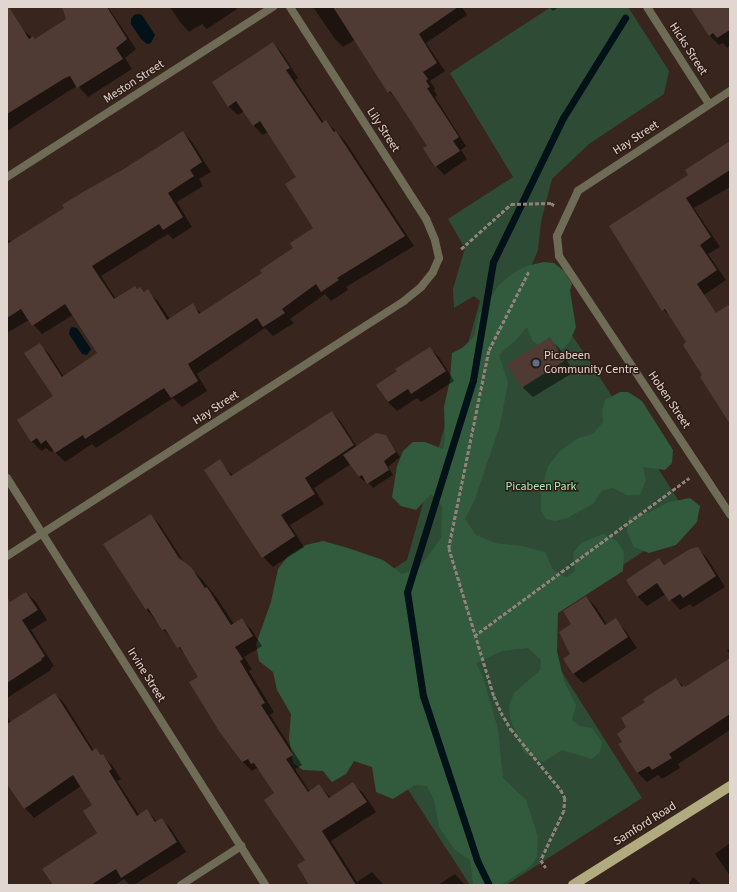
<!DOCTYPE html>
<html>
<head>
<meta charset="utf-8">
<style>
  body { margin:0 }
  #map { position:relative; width:737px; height:892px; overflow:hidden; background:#38261e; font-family:"Source Sans 3",sans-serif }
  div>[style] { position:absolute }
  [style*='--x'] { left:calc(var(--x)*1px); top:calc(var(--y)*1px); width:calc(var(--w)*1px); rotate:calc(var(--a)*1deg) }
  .green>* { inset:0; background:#2e4c35 }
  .forest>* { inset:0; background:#315b3c }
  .water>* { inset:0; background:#021218 }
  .shadow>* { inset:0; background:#0007 }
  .stream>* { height:7px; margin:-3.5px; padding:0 3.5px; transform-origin:3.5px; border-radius:3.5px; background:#021218 }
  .building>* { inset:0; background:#4f3b33; transform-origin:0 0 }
  .path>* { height:2.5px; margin-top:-1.25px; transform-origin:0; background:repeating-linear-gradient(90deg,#90827b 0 4px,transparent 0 6px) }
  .street>* { height:8px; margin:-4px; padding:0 4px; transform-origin:4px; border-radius:4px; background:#6e6b56 }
  .primary>* { height:10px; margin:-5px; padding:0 5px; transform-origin:5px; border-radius:5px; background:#b2ab80 }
  .dots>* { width:11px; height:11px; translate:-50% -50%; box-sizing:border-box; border:2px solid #2e1c14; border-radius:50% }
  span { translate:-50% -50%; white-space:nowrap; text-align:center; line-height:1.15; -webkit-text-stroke:3px #2e1c14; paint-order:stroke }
  .street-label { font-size:12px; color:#e2d6d0 }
  .poi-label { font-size:12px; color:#e2d6d0 }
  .left { translate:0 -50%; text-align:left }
  .park-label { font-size:12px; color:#a7ebb6 }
  .frame { position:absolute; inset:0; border:8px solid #e2d6d0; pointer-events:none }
</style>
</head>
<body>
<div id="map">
  <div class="green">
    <div style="clip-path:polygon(551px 7px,628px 7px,669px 71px,664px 94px,589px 144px,552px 179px,541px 222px,538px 250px,529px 272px,588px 359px,691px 520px,532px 625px,642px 798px,506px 885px,470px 885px,405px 785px,308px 624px,407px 560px,480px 301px,474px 296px,454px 308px,453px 289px,465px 248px,448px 219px,513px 177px,450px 73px)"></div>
  </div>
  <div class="forest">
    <div style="clip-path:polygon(544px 262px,554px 263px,564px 271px,572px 284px,570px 291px,576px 327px,570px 341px,563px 349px,546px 352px,532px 340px,527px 327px,516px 340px,499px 355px,508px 383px,500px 425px,475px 499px,465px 519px,476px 535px,495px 543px,522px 546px,545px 552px,553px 570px,566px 577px,575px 571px,573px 553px,581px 543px,603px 534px,617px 541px,624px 552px,623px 571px,558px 613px,557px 651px,564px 681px,576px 705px,572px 720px,580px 726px,592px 728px,602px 742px,600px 752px,592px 759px,562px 750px,543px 762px,524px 753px,510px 718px,509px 705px,514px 693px,540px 670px,541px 660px,528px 648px,502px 651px,476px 663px,483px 677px,498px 729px,503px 778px,526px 800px,538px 837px,537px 857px,531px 866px,501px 885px,473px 885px,470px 860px,455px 850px,439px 827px,434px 800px,427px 786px,415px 785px,393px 799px,376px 792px,372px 767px,354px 761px,346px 774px,332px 782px,323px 771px,303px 770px,293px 763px,289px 738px,291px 714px,277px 690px,273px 672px,259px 661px,256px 644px,271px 602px,278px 569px,288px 556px,306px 545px,323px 541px,348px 548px,383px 560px,402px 574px,418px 569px,431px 552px,441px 538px,442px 506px,431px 494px,416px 510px,401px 506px,392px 497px,397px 466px,403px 451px,413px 442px,425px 442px,443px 449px,445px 439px,444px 407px,450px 380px,452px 353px,462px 348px,474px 337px,479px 314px,499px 285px,513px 273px,526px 266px)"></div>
    <div style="clip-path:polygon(620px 392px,628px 392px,642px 401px,673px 450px,672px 463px,665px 470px,643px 467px,646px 480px,640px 495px,626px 495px,613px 488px,602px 491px,593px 504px,567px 518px,555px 521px,546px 519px,541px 511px,541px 491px,548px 466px,560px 451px,578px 438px,593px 434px,603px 422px,602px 411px,605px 400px)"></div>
    <div style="clip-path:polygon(690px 498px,700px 506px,697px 522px,676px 545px,649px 553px,634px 547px,627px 532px,629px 517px,648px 513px,669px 502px)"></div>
  </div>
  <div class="water">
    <div style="clip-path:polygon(138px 14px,142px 15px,155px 35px,151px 43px,147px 44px,141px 39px,131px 24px,131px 19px,134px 15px)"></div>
    <div style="clip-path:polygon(72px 327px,77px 328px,91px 349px,87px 355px,82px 354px,69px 334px,70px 329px)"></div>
  </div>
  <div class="shadow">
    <div style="clip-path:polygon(81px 7px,108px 7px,136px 49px,125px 58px,132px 69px,88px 97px,78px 86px,75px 87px,7px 131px,7px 40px,23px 30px,35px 40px,67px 19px)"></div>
    <div style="clip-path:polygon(170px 7px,236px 7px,237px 9px,207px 29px,202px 24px,189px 32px,180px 22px)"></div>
    <div style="clip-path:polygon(313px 7px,462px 7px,467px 15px,426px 43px,445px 71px,430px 81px,435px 88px,434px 90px,437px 95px,435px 97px,466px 146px,461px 150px,467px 159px,444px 175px,436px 166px,428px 146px,398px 100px,389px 92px,356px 39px,343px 47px,335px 39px)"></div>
    <div style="clip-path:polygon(549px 7px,559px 7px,553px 11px)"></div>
    <div style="clip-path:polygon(692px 7px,730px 7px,730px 46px,727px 48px,723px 43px,719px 45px,709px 35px)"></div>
    <div style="clip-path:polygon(273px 43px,282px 53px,298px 78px,295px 80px,324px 123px,326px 121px,345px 141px,414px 246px,346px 287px,348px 290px,331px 301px,325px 294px,290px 319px,294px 323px,273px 336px,265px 328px,197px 374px,207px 391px,182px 407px,173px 398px,96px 448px,92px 444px,65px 462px,54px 451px,51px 452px,46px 448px,42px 451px,32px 442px,18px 421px,55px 396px,39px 344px,49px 354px,64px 377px,99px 353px,73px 315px,42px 334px,29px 320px,7px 333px,7px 241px,9px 240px,12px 242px,65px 208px,64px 206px,183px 132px,192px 142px,211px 172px,199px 179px,203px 186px,177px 202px,192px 227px,173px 239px,168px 234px,101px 276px,116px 299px,140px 288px,145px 292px,147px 291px,157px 300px,170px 319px,192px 305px,202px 314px,263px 273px,294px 248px,314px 228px,298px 177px,268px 132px,263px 135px,254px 126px,244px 111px,238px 115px,228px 106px)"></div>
    <div style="clip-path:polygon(730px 142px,730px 187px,694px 208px,720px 247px,708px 254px,726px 280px,671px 317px,662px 308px,689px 175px)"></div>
    <div style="clip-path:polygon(549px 339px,559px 348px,574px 372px,533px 397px,523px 388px)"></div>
    <div style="clip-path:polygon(430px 348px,439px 357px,454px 381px,421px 402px,417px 398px,397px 411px,388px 402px,377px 385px)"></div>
    <div style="clip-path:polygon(332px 412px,341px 422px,357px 447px,386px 436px,400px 457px,388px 467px,393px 475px,373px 488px,366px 480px,364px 481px,359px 477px,351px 464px,314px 488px,324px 504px,290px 525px,304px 547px,273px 567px,263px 557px,206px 470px,220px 461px,233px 476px)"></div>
    <div style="clip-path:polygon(151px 515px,160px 525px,185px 564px,201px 578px,217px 598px,234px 624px,241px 619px,251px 629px,262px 646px,244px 657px,252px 669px,249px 671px,274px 712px,270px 715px,302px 765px,295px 769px,310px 792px,319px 785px,331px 798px,353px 784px,363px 793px,376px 812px,331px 841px,357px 882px,372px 872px,384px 885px,311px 885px,307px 861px,276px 794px,262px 773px,257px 768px,252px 771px,243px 762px,220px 730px,199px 677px,186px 656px,147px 610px,105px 544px)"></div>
    <div style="clip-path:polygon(697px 548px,707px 558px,725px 587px,693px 607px,690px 604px,680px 610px,666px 594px,647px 606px,637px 596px,659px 559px,665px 565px)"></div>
    <div style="clip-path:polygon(26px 593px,36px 602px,47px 620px,31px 630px,54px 666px,50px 669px,51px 670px,7px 698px,7px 605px)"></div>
    <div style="clip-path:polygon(586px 597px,596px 607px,607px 625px,615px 620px,625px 630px,637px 648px,583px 683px,573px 673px,572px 655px,573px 624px)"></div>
    <div style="clip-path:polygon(730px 649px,730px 655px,727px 650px)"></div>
    <div style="clip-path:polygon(730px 658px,730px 730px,678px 764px,680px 768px,662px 779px,658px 775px,647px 782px,638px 773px,620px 744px,623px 742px,627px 728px,647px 702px,676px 679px,685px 688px)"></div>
    <div style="clip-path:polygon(55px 694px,64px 703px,94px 751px,96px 749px,112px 765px,121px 779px,117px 781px,139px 815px,147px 810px,157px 822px,162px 819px,171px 829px,186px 852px,134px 885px,130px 885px,124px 879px,115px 885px,54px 885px,98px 834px,93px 805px,81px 786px,34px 818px,25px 808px,7px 753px,7px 716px,11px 722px)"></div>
    <div style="clip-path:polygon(730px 843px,730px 876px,715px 854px)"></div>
    <div style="clip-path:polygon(455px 874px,465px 885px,438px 885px)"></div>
    <div style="clip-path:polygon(693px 877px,702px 885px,688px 885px)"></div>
  </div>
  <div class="stream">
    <div style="--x:489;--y:885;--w:28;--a:-116"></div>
    <div style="--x:477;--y:860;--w:173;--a:-108.2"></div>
    <div style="--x:423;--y:696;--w:105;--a:-98.7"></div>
    <div style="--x:407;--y:592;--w:222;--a:-72.7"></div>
    <div style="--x:473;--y:380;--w:120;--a:-80.4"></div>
    <div style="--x:493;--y:262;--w:160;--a:-64.1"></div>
    <div style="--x:563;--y:118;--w:118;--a:-58.2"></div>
  </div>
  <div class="building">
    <div style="clip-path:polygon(7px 7px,9px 7px,29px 39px,33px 36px,35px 39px,66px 19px,62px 7px,107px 7px,127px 39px,116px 48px,123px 59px,77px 88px,70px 76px,65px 78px,7px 114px)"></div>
    <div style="clip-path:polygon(333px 7px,458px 7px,419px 34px,437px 63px,423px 72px,428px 79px,426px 81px,430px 87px,427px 88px,459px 137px,453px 141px,460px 151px,435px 167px,423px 148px,427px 146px,397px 100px,390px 91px,388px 93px)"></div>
    <div style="clip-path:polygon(690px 7px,730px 7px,730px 30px,717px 38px,713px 33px,709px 36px)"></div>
    <div style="clip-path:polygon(273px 42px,290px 68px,286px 70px,322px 123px,326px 120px,334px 132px,336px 131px,405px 236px,337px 278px,339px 280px,321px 292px,316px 284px,282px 309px,285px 313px,263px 327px,257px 318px,188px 364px,198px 381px,171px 398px,164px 388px,85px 439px,83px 435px,55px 453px,46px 440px,41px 444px,37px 438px,31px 442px,17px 420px,53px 396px,24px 353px,40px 343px,62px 377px,97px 353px,65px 304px,32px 326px,21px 309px,7px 318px,7px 244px,64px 208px,62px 205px,83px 192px,122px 170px,183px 131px,202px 162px,190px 170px,194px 176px,168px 193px,183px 217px,163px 230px,159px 224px,92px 266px,114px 299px,135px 286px,137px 289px,140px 287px,144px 292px,148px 289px,167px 320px,193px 303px,199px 314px,262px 273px,260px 270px,293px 248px,290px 243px,313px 228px,285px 184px,296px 177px,260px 121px,253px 126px,236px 101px,228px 107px,212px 82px)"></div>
    <div style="clip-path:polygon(730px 141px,730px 170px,686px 198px,711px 237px,700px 245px,717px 270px,697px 284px,716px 313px,730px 304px,730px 424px,700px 377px,702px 375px,683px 345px,686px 342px,665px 309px,662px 311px,609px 226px,688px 175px,685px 170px)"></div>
    <div style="left:550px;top:337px;width:28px;height:51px;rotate:58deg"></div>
    <div style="clip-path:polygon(430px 347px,446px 371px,411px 394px,408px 389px,388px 402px,376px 385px,397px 371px,395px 369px)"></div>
    <div style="clip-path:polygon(332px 411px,354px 445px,305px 478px,315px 494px,281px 515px,295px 536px,262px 558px,204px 470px,220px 459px,231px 476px)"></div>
    <div style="clip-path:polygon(376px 433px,386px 435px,396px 452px,384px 461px,389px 470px,367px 484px,362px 475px,359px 477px,343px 455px)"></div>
    <div style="clip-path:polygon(151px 514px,179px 558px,191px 567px,205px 588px,207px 587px,231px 625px,242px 618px,253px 636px,235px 647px,243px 659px,240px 661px,265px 703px,261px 705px,293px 755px,286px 759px,308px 792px,319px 784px,329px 798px,353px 782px,367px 802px,322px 831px,356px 885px,309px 885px,297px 865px,305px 860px,264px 800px,274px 793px,254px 763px,251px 764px,248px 759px,242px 762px,219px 731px,189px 682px,198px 677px,180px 647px,177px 648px,165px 629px,162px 630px,148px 608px,146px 610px,103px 544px)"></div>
    <div style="clip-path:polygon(698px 547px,716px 576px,683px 598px,680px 594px,669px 601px,657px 583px,637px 597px,626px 580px,659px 558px,664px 565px,690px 549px)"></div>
    <div style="clip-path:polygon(26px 592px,38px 610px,22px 620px,45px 656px,41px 659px,42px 660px,7px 683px,7px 597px,10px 602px)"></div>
    <div style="clip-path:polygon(586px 596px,605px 625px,616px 618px,628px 637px,573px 674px,563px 659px,570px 654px,559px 632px,571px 624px,563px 611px)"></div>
    <div style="clip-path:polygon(730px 658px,730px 714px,669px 754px,672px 758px,652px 770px,649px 766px,637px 773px,618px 744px,622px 742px,617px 734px,626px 727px,621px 718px,645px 702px,643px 699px,676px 678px,682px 687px,684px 685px,685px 687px)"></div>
    <div style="clip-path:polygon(55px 693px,92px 751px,96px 748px,101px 755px,103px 754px,112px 769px,109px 771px,137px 816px,147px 809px,155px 822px,162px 818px,177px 842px,121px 878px,116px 869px,91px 885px,53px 885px,42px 869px,97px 833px,83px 811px,92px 805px,73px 775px,24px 809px,7px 784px,7px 724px)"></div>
  </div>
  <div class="path">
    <div style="--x:461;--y:249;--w:67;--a:-42"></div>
    <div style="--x:511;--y:204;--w:40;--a:-1.4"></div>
    <div style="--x:551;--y:203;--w:4;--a:34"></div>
    <div style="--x:529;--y:272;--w:89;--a:116.9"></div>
    <div style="--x:489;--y:351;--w:201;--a:101.5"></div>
    <div style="--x:449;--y:548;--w:155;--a:73.1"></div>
    <div style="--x:494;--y:696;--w:17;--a:66"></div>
    <div style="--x:501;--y:712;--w:20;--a:60"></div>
    <div style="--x:511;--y:729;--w:79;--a:50.7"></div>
    <div style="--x:561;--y:790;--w:9;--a:63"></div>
    <div style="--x:565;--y:798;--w:13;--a:94"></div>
    <div style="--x:564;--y:811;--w:54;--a:115.1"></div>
    <div style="--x:541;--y:860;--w:9;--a:58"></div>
    <div style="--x:474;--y:636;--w:267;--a:-36.3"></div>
  </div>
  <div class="street">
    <div style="--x:647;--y:7;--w:115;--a:57.4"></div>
    <div style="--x:730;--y:91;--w:182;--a:146.7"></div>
    <div style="--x:578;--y:191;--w:50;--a:115"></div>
    <div style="--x:557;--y:236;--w:20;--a:84"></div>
    <div style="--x:559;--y:256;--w:310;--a:56.5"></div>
    <div style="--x:7;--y:177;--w:316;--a:-32.6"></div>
    <div style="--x:7;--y:478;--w:482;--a:57.6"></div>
    <div style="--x:7;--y:556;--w:472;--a:-32.7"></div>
    <div style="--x:404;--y:301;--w:22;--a:-39"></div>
    <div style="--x:421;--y:287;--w:19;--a:-51"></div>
    <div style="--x:433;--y:272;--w:15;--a:-67"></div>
    <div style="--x:439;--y:258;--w:18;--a:-103"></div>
    <div style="--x:435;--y:240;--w:23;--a:-113"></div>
    <div style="--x:426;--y:219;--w:252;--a:-122.7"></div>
    <div style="--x:181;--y:885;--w:72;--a:-33"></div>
  </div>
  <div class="primary">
    <div style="--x:573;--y:885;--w:186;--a:-32.2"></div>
  </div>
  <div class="dots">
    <div style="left:536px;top:363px;background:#5c6f8a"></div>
  </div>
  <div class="street-label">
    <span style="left:688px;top:49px;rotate:57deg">Hicks Street</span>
    <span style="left:134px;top:82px;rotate:-33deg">Meston Street</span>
    <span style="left:383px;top:130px;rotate:57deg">Lily Street</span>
    <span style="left:636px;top:138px;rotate:-33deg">Hay Street</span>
    <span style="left:669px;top:400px;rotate:56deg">Hoben Street</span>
    <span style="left:216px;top:408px;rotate:-33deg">Hay Street</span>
    <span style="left:146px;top:675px;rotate:58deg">Irvine Street</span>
    <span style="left:645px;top:824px;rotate:-32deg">Samford Road</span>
  </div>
  <div class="poi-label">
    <span class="left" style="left:544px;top:363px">Picabeen<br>Community Centre</span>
  </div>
  <div class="park-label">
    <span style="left:541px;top:487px">Picabeen Park</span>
  </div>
  <div class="frame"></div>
</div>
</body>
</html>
